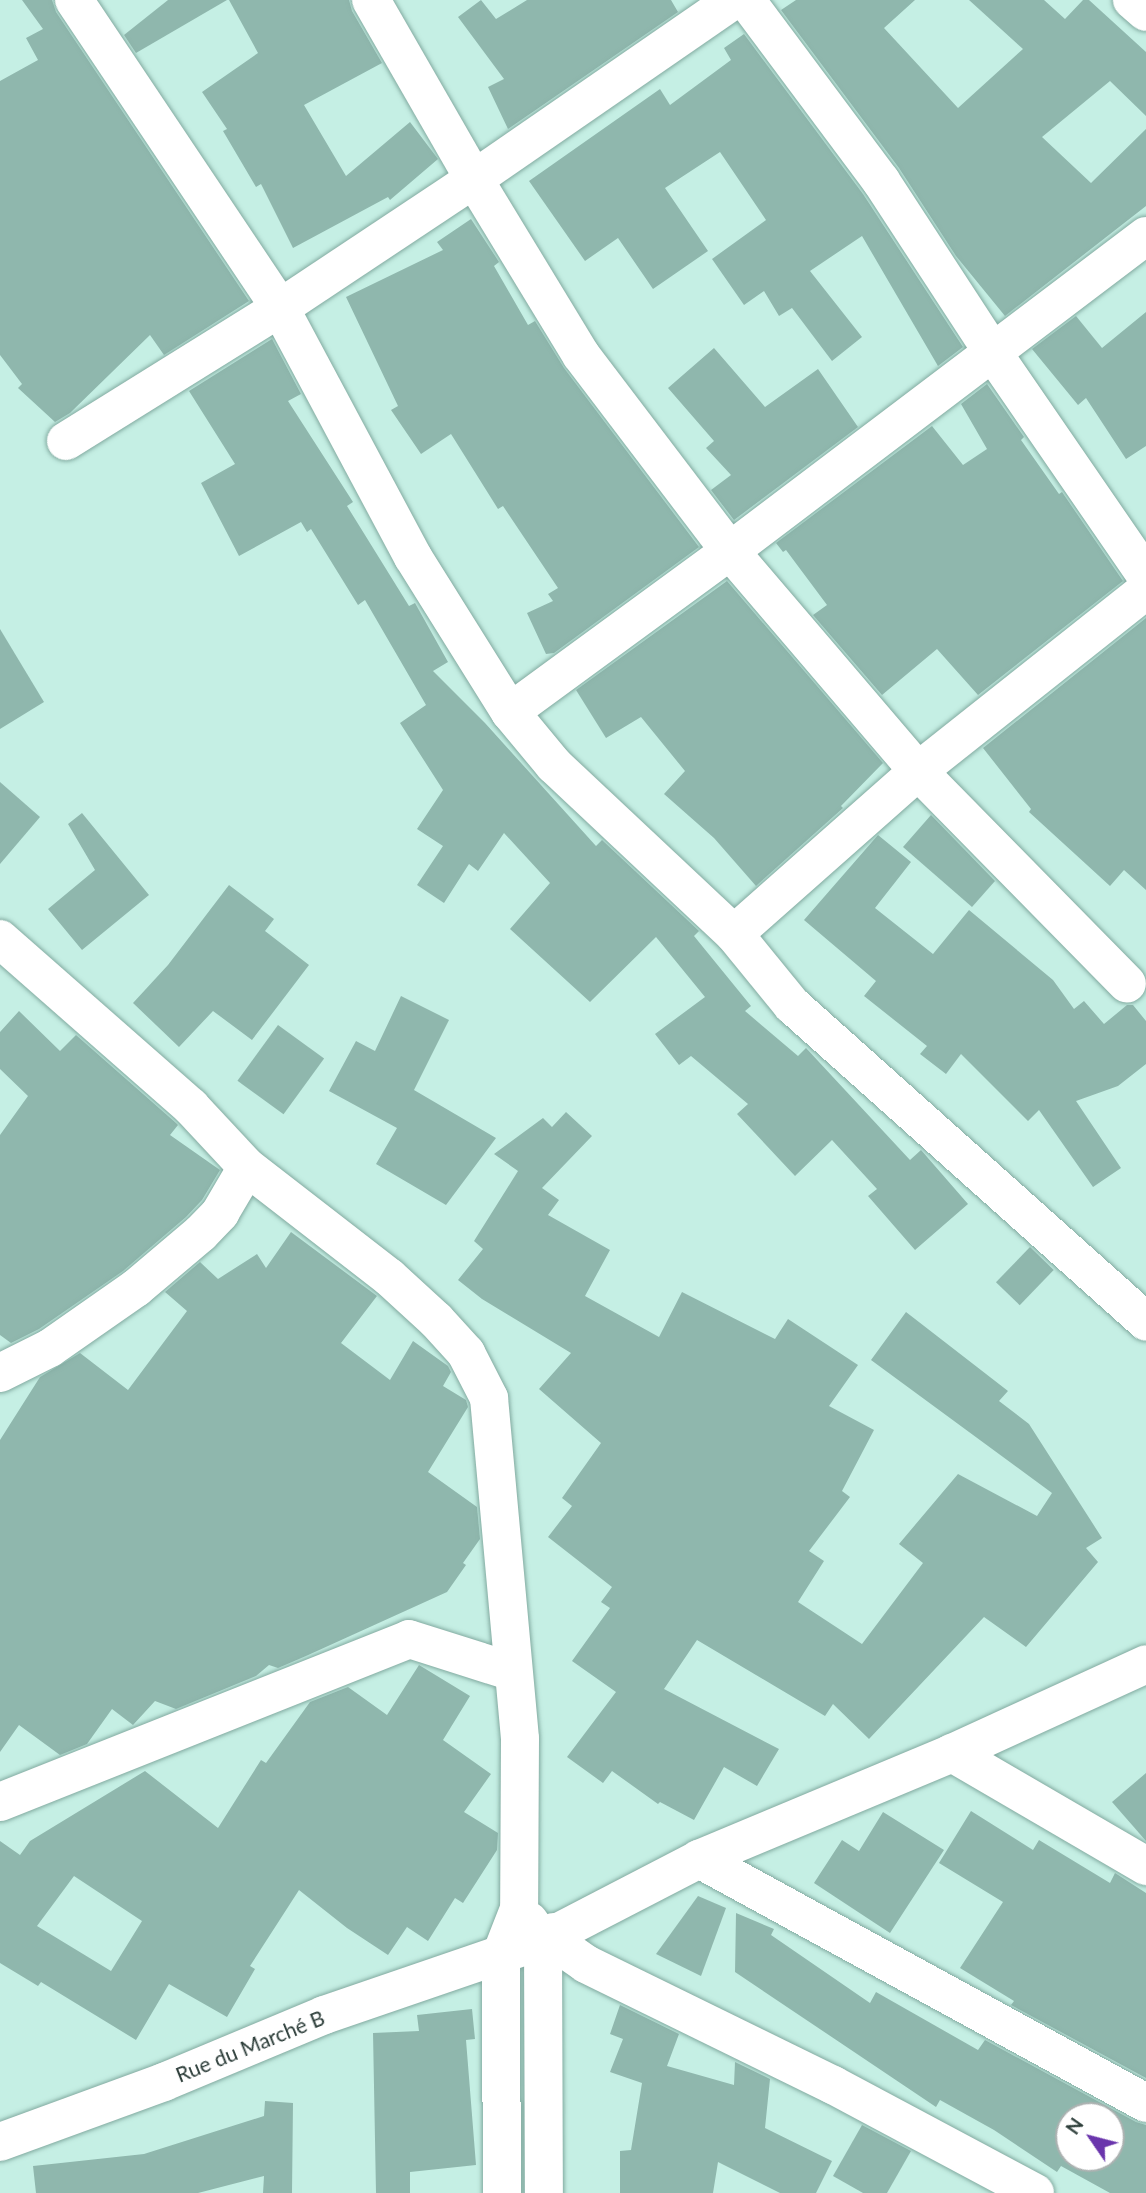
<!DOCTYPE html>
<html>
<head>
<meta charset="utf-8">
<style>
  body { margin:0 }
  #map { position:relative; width:1146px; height:2193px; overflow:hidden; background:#c5efe4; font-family:Lato,sans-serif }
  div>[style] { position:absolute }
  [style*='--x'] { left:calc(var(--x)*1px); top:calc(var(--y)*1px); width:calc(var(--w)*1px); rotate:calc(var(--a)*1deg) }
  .building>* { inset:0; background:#8fb7ad; transform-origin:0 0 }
  .roads { filter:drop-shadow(0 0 2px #82aaa0) drop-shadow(0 0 2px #82aaa0) }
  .minor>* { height:38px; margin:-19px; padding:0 19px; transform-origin:19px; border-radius:19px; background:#fff }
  span { translate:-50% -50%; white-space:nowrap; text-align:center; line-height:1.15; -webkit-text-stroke:5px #fff; paint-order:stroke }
  .street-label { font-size:21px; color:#2c3d39 }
  .north { position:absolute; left:1055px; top:2102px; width:70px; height:70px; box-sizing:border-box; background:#fff; border:2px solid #abb1b0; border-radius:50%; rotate:305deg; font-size:19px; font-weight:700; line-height:28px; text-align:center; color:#2c3d39 }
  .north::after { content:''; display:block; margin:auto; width:24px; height:32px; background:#6a35ac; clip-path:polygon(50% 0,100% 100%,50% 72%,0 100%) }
</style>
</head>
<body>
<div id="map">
  <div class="building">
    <div style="clip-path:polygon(22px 0,52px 0,56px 12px,249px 301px,164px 355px,150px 335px,70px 413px,55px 422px,18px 388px,22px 384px,0 355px,0 81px,38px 60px,26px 38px,43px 29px)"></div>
    <div style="clip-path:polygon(168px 0,227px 0,136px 53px,124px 35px)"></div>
    <div style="clip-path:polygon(229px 0,349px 0,352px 11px,382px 63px,304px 105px,346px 176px,410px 122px,438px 159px,390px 200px,388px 197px,293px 248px,261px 184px,256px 187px,223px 131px,227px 129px,202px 92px,258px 53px)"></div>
    <div style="clip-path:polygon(481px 0,496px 19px,527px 0,671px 0,678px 12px,508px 129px,488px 87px,504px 79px,458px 17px)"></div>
    <div style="clip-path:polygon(796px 0,915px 0,884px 28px,958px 108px,1023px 49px,969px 0,1044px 0,1065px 19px,1083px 0,1089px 0,1146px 52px,1146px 116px,1110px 81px,1042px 137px,1091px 183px,1146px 129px,1146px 206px,1005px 316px,956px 256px,899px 168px,781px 10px)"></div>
    <div style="clip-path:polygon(744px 34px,863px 194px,963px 347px,938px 366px,862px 236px,810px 271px,862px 337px,832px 361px,792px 308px,779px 316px,764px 291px,744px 305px,712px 259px,766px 220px,720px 152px,665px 188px,708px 251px,653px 289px,618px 238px,585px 261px,529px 181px,660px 89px,670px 105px,731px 60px,724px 48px)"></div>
    <div style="clip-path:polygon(471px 219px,499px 262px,494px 266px,528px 325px,535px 321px,564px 368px,699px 547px,554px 653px,546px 654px,527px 613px,553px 601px,548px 594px,558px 588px,503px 506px,498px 509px,451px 434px,421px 454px,391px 410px,398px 406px,346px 297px,443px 250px,437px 242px)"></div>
    <div style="clip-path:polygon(1146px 312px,1146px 446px,1126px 459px,1086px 398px,1078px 405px,1032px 349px,1076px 316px,1102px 348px)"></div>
    <div style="clip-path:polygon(272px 339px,301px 394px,288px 401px,353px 502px,347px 506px,409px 606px,415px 603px,448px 662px,433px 671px,485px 723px,596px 846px,602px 840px,699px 931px,694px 936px,751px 1006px,745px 1011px,798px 1056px,806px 1048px,910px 1160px,921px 1150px,968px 1204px,915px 1250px,868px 1196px,877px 1189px,832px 1140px,795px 1176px,737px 1114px,748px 1104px,691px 1056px,679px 1065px,655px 1034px,705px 997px,656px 937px,590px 1002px,510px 929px,550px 883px,504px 833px,478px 871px,469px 864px,444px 903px,417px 885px,443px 846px,417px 829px,443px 790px,400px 723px,426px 705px,365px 600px,358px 605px,311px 529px,307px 532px,301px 522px,239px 556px,201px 483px,235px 464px,189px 391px)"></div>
    <div style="clip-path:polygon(714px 348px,765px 407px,818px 369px,858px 427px,734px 520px,711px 490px,731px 475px,706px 448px,714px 441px,668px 388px)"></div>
    <div style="clip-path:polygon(987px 384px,1024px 437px,1021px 440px,1059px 494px,1062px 492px,1123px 581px,978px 695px,937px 649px,882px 695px,813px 615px,827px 605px,786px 550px,783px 552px,776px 543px,932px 426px,963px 465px,987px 449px,961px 404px)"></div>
    <div style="clip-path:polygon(727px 581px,883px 763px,841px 806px,843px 808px,756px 886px,714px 838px,664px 794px,685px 771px,641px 717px,606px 738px,576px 690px)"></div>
    <div style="clip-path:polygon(1146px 618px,1146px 890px,1124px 870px,1110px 886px,1029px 812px,1031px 809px,983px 748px)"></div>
    <div style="clip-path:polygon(0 629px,44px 702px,0 729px)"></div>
    <div style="clip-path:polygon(0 782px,40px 817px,0 864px)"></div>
    <div style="clip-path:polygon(82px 813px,149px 895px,82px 950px,48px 909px,95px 870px,68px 824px)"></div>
    <div style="clip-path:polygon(931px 815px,995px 881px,972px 907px,903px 847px)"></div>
    <div style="clip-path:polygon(878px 835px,911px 862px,875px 908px,933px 954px,969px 910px,1053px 980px,1074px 1009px,1084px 1001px,1104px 1024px,1127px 1005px,1133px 1005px,1146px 1021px,1146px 1064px,1118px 1086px,1076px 1101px,1121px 1168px,1093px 1187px,1039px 1110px,1028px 1121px,961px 1054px,946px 1074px,920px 1054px,927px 1046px,864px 996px,876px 981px,804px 920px)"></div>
    <div style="clip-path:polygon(229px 885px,274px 919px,265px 931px,309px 965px,252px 1040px,213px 1011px,179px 1047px,133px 1003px,168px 965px)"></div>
    <div style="clip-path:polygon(401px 996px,449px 1020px,414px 1090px,496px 1138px,446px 1205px,376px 1164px,397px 1128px,329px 1091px,356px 1041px,375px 1051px)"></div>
    <div style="clip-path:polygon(19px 1011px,60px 1051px,76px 1035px,176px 1123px,178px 1125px,170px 1135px,220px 1170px,202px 1200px,186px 1217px,123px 1271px,39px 1329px,11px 1343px,0 1335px,0 1135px,28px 1096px,0 1069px,0 1032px)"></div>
    <div style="left:278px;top:1025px;width:57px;height:69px;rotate:36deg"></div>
    <div style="clip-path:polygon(566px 1112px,592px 1136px,542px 1188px,559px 1200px,548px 1215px,610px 1250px,585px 1296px,659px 1337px,682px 1292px,775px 1339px,788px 1319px,858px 1365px,829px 1406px,874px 1430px,842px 1491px,850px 1497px,809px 1551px,824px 1561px,798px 1602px,862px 1644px,923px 1563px,899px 1544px,958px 1474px,1037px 1516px,1052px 1493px,871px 1360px,906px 1312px,1008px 1391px,999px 1401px,1029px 1424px,1102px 1538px,1086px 1548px,1098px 1562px,1026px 1647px,984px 1617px,869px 1739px,833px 1704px,825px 1716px,697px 1640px,664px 1689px,779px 1749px,757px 1786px,724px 1767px,694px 1820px,660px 1802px,658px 1804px,612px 1771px,603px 1783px,567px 1757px,616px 1692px,572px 1661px,610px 1608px,601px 1602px,612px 1587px,548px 1537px,572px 1506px,562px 1498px,601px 1443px,539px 1389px,571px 1353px,482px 1299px,458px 1280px,483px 1249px,474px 1241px,518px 1171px,494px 1154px,543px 1118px,552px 1127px)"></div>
    <div style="clip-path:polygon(291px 1232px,377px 1296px,341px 1343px,390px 1380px,413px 1341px,448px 1366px,451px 1372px,443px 1386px,466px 1400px,468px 1407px,428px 1472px,477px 1507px,480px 1539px,463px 1563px,466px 1565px,447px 1592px,306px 1656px,278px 1668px,269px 1665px,256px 1676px,176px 1709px,155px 1701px,133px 1725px,112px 1709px,87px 1744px,60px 1755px,19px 1725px,0 1752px,0 1440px,40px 1377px,80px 1353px,128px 1390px,187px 1311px,165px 1292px,200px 1262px,218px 1279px,257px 1254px,266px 1268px)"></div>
    <div style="left:1030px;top:1247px;width:33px;height:49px;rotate:44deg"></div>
    <div style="clip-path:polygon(evenodd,419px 1665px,470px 1696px,443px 1740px,491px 1774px,464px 1812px,498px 1833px,497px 1850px,463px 1903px,455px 1898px,428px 1941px,407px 1927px,388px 1955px,347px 1928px,299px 1890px,250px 1966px,255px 1969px,227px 2017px,169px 1984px,136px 2040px,41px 1982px,38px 1986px,0 1963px,0 1841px,20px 1855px,30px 1841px,145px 1771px,218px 1828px,261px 1760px,266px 1763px,310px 1702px,348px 1687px,387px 1715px,419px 1665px,74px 1876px,142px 1921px,111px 1971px,37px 1926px,74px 1876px)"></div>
    <div style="clip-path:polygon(1146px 1773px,1146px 1841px,1112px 1802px)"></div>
    <div style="clip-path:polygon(971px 1811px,1033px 1850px,1039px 1840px,1110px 1883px,1115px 1873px,1146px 1893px,1146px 2078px,1011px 2005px,1014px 2001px,960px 1968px,1003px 1902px,939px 1863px)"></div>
    <div style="clip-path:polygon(883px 1812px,944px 1850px,890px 1933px,814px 1883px,842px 1840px,859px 1851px)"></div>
    <div style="clip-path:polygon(698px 1896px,726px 1908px,701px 1976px,656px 1954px)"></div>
    <div style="clip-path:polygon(evenodd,736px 1913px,774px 1929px,771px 1935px,870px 2003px,876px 1992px,978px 2050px,985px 2040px,1136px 2122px,1146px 2125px,1146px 2193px,1110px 2193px,1061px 2166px,1057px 2172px,994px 2130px,940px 2100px,936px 2107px,735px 1972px,736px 1913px,1069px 2116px,1111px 2116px,1111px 2158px,1069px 2158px,1069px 2116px)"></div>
    <div style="clip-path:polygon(620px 2005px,679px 2034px,667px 2066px,734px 2085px,735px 2062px,770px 2079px,765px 2128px,832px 2161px,816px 2193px,780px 2193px,718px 2162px,713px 2193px,620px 2193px,620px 2151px,631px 2150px,642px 2083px,610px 2072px,623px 2039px,610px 2034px)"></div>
    <div style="clip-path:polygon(472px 2009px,475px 2039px,466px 2040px,476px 2165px,410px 2172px,410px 2193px,376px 2193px,373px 2033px,419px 2031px,417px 2015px)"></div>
    <div style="clip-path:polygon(265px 2101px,293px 2103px,292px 2193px,263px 2193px,264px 2176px,198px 2193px,36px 2193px,33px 2166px,144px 2154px,264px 2116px)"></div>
    <div style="clip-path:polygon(862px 2125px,911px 2151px,887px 2193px,863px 2193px,833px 2176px)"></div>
  </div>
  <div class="roads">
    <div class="minor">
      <div style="--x:74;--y:0;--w:371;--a:56.2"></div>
      <div style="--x:280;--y:308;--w:282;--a:61.9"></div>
      <div style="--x:413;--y:557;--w:183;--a:58"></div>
      <div style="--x:510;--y:712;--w:69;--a:50.3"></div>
      <div style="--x:554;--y:765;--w:247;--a:43.2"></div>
      <div style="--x:734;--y:934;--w:92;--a:50.8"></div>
      <div style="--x:792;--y:1005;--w:475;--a:41.8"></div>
      <div style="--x:371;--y:0;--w:207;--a:60.1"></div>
      <div style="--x:474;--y:179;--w:206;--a:58.7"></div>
      <div style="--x:581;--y:355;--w:246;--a:52.8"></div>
      <div style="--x:730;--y:551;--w:289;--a:49.5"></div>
      <div style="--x:918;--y:771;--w:298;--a:45.5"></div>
      <div style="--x:746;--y:0;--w:226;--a:53.3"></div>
      <div style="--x:881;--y:181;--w:205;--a:56.9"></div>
      <div style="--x:993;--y:353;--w:270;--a:55.5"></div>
      <div style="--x:1132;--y:0;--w:18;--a:41"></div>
      <div style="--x:66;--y:441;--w:252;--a:-31.9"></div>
      <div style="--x:280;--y:308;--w:233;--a:-33.6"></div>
      <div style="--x:474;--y:179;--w:315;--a:-34.6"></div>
      <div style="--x:510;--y:712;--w:273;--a:-36.2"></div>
      <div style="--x:730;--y:551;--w:522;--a:-37.13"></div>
      <div style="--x:734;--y:934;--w:246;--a:-41.5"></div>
      <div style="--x:918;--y:771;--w:291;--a:-38.4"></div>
      <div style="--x:0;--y:939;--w:254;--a:41.3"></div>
      <div style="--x:191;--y:1107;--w:82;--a:47"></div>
      <div style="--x:247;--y:1167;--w:180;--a:37.8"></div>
      <div style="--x:389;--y:1277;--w:64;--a:42.5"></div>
      <div style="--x:436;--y:1320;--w:45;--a:47.7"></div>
      <div style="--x:466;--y:1353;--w:51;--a:62.9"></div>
      <div style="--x:489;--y:1398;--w:342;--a:84.8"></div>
      <div style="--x:520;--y:1739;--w:170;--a:90.3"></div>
      <div style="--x:519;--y:1909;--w:49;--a:111.4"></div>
      <div style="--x:501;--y:1955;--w:238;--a:89.8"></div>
      <div style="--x:0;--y:1373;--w:56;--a:-26.6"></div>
      <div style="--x:50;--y:1348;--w:105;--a:-34.9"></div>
      <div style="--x:136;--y:1288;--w:85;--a:-40.2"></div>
      <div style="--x:201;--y:1233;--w:28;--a:-46"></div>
      <div style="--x:220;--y:1213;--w:53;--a:-59.6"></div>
      <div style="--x:952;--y:1753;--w:225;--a:30.2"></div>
      <div style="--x:0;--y:1802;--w:440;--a:-21.7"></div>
      <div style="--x:409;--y:1639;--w:109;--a:17.6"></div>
      <div style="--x:699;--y:1859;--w:509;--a:28.63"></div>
      <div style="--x:529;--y:1921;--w:24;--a:54"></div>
      <div style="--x:543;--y:1940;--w:253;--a:89.8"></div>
      <div style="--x:554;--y:1932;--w:25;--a:53"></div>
      <div style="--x:569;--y:1952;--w:21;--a:35"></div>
      <div style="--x:586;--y:1964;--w:275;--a:26.1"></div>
      <div style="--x:833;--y:2085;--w:229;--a:28.1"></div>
      <div style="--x:0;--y:2142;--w:175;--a:-20.1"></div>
      <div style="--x:164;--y:2082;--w:173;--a:-22.7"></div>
      <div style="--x:324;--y:2015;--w:231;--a:-18.9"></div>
      <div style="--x:543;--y:1940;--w:176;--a:-27.4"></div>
      <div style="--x:699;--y:1859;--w:274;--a:-22.7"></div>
      <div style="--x:952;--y:1753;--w:213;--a:-24.6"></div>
    </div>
  </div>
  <div class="street-label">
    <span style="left:250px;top:2046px;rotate:-22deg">Rue du Marché B</span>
  </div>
  <div class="north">N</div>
</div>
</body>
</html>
